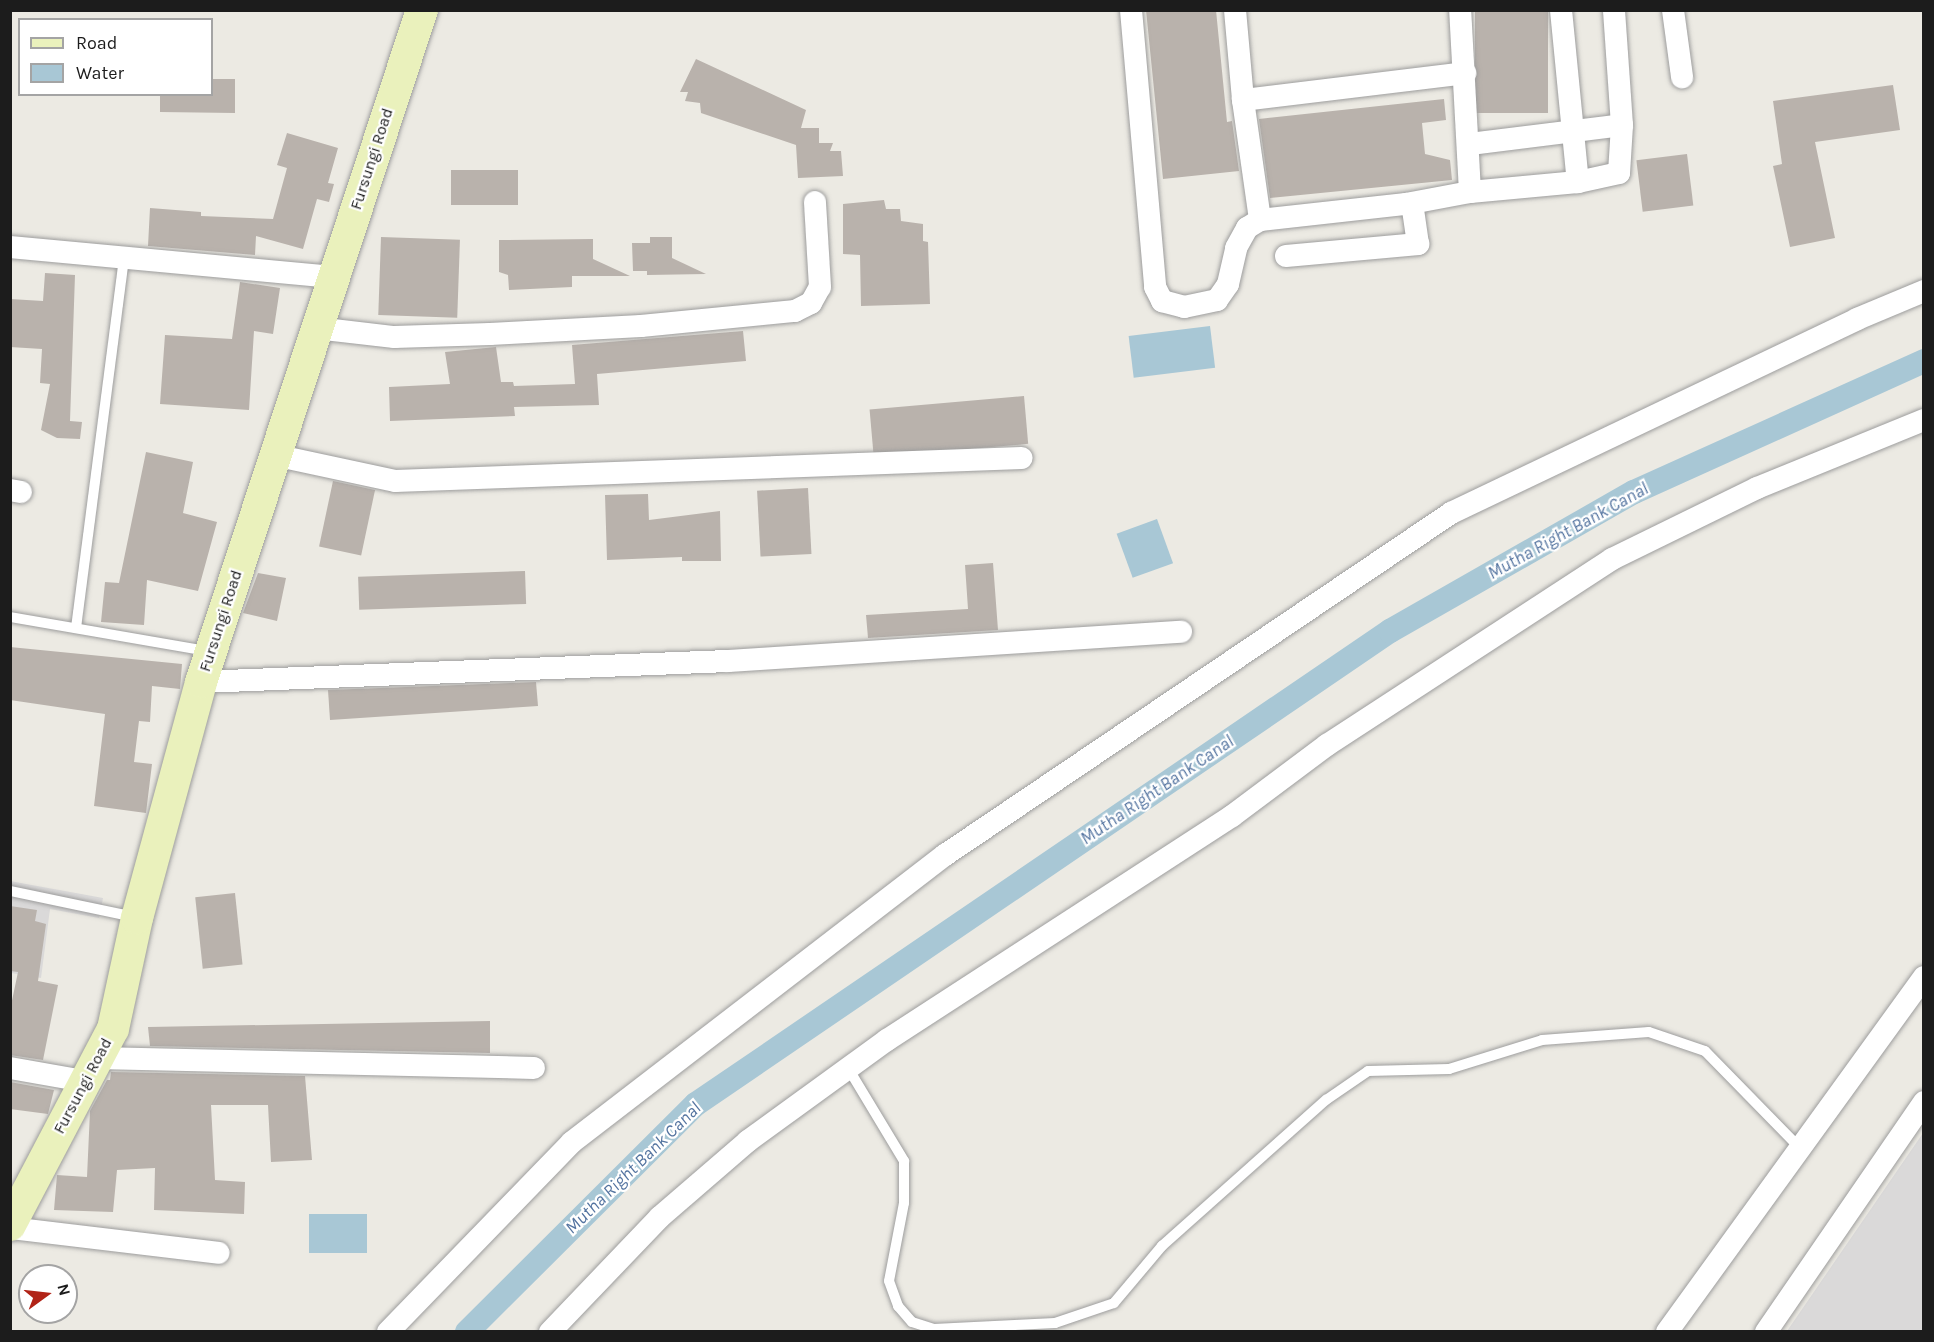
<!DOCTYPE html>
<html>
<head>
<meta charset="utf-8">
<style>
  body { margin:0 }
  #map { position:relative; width:1934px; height:1342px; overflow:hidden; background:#eceae3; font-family:Karla,sans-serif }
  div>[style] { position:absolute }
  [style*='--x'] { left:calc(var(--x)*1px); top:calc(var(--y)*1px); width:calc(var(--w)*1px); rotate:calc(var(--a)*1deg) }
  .residential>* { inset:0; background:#dad9d9 }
  .water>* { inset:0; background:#a8c7d5; transform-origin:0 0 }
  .canal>* { height:24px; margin:-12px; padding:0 12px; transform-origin:12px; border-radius:12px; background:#a8c7d5 }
  .building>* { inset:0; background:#b9b2ac; transform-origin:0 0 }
  .roads { filter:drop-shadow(0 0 2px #9d9d9d) drop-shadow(0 0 2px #9d9d9d) }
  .lane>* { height:10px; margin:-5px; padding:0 5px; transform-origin:5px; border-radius:5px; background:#fff }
  .street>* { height:22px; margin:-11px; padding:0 11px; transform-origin:11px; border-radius:11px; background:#fff }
  .secondary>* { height:32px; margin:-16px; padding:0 16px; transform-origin:16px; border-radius:16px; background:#eaf1bc }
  span { translate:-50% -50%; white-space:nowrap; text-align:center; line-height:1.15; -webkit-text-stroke:4.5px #fff; paint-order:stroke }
  .street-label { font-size:16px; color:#1c1c1c }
  .water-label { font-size:18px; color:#5474a0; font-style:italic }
  .frame { position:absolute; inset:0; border:12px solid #1c1c1c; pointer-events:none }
  .legend { position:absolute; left:18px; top:18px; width:195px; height:78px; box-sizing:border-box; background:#fff; border:2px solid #a4a4a4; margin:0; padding:8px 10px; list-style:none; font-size:18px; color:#1c1c1c }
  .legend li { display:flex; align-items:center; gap:12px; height:30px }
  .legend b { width:30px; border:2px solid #a4a4a4 }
  .north { position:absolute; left:18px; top:1264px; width:60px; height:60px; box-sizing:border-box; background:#fff; border:2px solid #a4a4a4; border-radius:50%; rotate:75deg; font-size:16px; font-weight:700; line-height:24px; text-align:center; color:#1c1c1c }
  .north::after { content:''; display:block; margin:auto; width:21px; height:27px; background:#b12317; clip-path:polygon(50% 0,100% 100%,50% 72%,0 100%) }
</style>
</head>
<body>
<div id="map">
  <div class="residential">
    <div style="clip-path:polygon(10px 881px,103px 898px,99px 918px,50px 909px,41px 978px,11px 973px)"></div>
    <div style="clip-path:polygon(1923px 1133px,1923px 1331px,1787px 1331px)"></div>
  </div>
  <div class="water">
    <div style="left:1210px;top:326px;width:42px;height:82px;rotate:83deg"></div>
    <div style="left:1157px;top:519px;width:47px;height:43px;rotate:70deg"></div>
    <div style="left:309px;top:1214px;width:58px;height:39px"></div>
  </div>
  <div class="canal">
    <div style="--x:467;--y:1332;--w:323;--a:-44.9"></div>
    <div style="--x:696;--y:1104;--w:840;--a:-34.28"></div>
    <div style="--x:1390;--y:631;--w:281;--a:-29.7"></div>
    <div style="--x:1634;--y:492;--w:318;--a:-24.3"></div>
  </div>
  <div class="building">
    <div style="clip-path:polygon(1146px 10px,1216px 10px,1227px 122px,1232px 121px,1239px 171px,1163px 179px)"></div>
    <div style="left:1475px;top:10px;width:73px;height:103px"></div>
    <div style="clip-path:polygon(696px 59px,806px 110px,801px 128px,819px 128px,819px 143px,833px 143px,830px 151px,841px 151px,843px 176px,798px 178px,796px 145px,701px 113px,700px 103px,685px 101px,688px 92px,680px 92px)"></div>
    <div style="clip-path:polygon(212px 79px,235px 79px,235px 113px,160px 112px,160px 94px,212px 94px)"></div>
    <div style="clip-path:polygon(1893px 85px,1900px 130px,1815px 142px,1835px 238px,1790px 247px,1773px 166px,1782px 164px,1773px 101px)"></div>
    <div style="clip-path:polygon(1444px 99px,1446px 120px,1422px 123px,1425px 154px,1450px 160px,1452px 180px,1270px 198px,1259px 119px)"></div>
    <div style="clip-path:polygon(287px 133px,338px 148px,328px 183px,334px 184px,329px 202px,317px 199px,303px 249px,256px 236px,255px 255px,148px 246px,150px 208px,201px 212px,201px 216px,273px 219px,287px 168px,277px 165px)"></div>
    <div style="left:1687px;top:154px;width:52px;height:51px;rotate:83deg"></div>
    <div style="left:451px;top:170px;width:67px;height:35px"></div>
    <div style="clip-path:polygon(884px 200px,886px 209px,900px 209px,901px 221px,923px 224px,923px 241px,928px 242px,930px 304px,861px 306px,860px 255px,843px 254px,843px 204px)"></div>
    <div style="left:381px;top:237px;width:79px;height:78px;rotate:2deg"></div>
    <div style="clip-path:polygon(650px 237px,672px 237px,672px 258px,706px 274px,647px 275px,647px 271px,633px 271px,632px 243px,650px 243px)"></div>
    <div style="clip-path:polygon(593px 239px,593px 259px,630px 276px,572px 276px,572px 287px,509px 290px,508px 275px,499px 272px,499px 240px)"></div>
    <div style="clip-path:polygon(45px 273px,75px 275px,70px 421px,82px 422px,80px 439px,57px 438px,41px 430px,50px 384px,40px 383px,42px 349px,10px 347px,10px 299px,43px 301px)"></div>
    <div style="clip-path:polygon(240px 282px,280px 288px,273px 334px,254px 331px,249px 410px,160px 404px,165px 335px,232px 339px)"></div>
    <div style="clip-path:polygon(743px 331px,746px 361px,597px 374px,599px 405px,514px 407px,515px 416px,390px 421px,389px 387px,450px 384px,445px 352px,496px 347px,501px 382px,513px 382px,514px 386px,575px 384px,572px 345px)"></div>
    <div style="left:1024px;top:396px;width:48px;height:155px;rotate:85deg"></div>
    <div style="clip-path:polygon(146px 452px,193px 462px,183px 513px,217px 522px,206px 562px,198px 591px,147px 580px,144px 625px,101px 622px,105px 582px,119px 583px)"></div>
    <div style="left:333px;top:481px;width:43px;height:67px;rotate:12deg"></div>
    <div style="left:808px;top:488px;width:66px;height:51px;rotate:87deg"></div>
    <div style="clip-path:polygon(648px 494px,649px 520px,720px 511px,721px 561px,682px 561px,682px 557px,607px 560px,605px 495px)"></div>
    <div style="clip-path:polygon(993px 563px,998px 630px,868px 638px,866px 615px,968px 609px,965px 565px)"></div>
    <div style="left:525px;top:571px;width:33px;height:167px;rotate:88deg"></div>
    <div style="clip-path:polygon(258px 573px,286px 578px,277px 621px,243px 613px)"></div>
    <div style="clip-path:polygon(10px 647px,182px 664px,180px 689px,152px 686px,150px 722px,139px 721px,134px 762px,152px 764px,146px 813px,94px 806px,105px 714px,10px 700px)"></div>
    <div style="clip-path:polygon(536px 682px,538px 706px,330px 720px,328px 690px)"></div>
    <div style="left:235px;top:893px;width:72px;height:40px;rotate:84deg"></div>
    <div style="clip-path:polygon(10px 906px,37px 910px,35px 921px,46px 924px,38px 981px,58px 985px,43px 1060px,10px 1055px,10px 1010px,18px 972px,10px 971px)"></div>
    <div style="clip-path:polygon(490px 1021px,490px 1053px,150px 1046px,148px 1027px)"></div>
    <div style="clip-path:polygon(111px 1072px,305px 1076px,312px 1160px,271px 1162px,268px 1105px,211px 1105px,215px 1180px,245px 1182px,244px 1214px,154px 1210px,155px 1168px,117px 1170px,113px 1212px,54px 1210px,57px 1175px,87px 1177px,90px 1111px,107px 1080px,110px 1080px)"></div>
    <div style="clip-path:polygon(10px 1082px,54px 1090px,48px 1114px,10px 1109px)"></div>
  </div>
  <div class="roads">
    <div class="lane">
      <div style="--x:10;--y:617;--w:200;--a:9.8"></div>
      <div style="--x:76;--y:628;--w:374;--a:-82.6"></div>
      <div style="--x:10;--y:891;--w:127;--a:11.8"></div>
      <div style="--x:848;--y:1068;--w:109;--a:58.9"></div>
      <div style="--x:904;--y:1161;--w:42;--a:90"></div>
      <div style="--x:904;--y:1203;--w:79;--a:100.9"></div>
      <div style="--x:889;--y:1281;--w:27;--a:70"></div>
      <div style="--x:898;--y:1306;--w:21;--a:49"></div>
      <div style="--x:912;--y:1322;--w:23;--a:18"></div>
      <div style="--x:934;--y:1329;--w:121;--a:-2.8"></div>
      <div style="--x:1055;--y:1323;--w:62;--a:-18.7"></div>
      <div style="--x:1114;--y:1303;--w:75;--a:-49.9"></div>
      <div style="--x:1162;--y:1246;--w:220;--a:-41.7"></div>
      <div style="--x:1326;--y:1100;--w:51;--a:-34.6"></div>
      <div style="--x:1368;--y:1071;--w:81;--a:-1.4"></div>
      <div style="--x:1449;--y:1069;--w:97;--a:-17.3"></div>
      <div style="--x:1542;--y:1040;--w:107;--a:-4.3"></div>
      <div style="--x:1649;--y:1032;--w:59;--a:18.7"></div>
      <div style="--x:1705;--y:1051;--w:137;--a:45.6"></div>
    </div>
    <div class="street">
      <div style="--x:1131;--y:10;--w:278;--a:85"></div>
      <div style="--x:1155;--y:287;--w:16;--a:63"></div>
      <div style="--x:1162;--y:301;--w:23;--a:15"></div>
      <div style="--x:1184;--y:307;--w:34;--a:-12"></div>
      <div style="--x:1217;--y:300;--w:19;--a:-55"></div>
      <div style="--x:1228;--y:284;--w:37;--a:-77"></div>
      <div style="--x:1236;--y:248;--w:23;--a:-61"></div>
      <div style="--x:1247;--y:228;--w:15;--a:-32"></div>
      <div style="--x:1260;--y:220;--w:147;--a:-6.3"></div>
      <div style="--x:1406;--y:204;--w:65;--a:-10.6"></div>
      <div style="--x:1470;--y:192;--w:182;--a:-93.1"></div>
      <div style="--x:1235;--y:10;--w:90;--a:84.9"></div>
      <div style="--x:1243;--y:100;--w:121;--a:81.9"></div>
      <div style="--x:1561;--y:10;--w:173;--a:84.4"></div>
      <div style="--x:1673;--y:10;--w:68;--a:82.3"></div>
      <div style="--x:1243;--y:100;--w:224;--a:-6.9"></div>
      <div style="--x:1470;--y:144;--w:153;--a:-7.1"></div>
      <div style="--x:1470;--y:192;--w:108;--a:-5.3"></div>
      <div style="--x:1578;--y:182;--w:42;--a:-12.4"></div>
      <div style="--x:1619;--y:173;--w:48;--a:-86.4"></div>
      <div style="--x:1622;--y:125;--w:115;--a:-94"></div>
      <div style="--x:10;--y:247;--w:324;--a:5.3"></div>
      <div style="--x:1286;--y:256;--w:133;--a:-5.2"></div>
      <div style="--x:1418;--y:244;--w:41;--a:-98.3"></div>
      <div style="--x:316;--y:328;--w:79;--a:6.6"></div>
      <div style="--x:394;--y:337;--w:96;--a:-1.8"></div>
      <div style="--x:490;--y:334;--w:151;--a:-3"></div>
      <div style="--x:641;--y:326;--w:155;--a:-5.6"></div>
      <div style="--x:795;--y:311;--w:18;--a:-27"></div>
      <div style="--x:811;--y:303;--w:18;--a:-61"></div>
      <div style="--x:820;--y:287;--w:85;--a:-93.4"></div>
      <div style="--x:274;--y:455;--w:124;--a:12.1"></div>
      <div style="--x:395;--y:481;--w:627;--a:-2.1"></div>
      <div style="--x:10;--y:490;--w:11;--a:10"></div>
      <div style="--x:201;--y:682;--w:527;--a:-2.28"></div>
      <div style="--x:728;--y:661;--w:454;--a:-3.7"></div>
      <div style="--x:97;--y:1058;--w:437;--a:1.3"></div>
      <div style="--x:10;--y:1068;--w:75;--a:10"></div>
      <div style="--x:10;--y:1228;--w:210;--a:6.8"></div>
      <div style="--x:388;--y:1332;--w:264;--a:-45.9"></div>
      <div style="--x:572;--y:1142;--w:471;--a:-37.6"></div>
      <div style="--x:945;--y:855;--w:611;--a:-34.05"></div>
      <div style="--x:1451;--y:513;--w:450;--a:-25.5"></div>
      <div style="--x:1857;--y:319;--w:73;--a:-22.7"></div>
      <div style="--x:550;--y:1332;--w:159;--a:-46.3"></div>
      <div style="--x:660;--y:1217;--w:116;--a:-40.8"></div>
      <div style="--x:748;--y:1141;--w:172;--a:-36"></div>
      <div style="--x:887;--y:1040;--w:411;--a:-33"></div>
      <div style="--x:1232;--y:816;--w:119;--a:-36.8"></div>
      <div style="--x:1327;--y:745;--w:340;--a:-33.1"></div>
      <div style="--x:1612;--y:559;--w:161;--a:-26.1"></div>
      <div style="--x:1757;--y:488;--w:180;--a:-22.2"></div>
      <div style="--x:1667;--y:1332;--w:438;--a:-54.1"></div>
      <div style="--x:1766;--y:1332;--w:279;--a:-55.5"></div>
    </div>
    <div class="secondary">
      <div style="--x:10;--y:1225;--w:221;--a:-62.3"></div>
      <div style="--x:113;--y:1029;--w:114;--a:-77.8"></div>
      <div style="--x:137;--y:918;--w:245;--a:-74.8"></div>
      <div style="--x:201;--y:682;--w:707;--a:-71.8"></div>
    </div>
  </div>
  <div class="street-label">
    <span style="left:372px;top:159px;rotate:-72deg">Fursungi Road</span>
    <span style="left:221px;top:621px;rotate:-72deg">Fursungi Road</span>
    <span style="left:83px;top:1086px;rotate:-62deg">Fursungi Road</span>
  </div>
  <div class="water-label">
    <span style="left:1568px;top:531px;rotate:-29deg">Mutha Right Bank Canal</span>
    <span style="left:1157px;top:790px;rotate:-34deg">Mutha Right Bank Canal</span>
    <span style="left:633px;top:1168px;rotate:-44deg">Mutha Right Bank Canal</span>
  </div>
  <div class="frame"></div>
  <ul class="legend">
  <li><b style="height:8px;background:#eaf1bc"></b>Road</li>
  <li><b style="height:16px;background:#a8c7d5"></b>Water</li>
  </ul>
  <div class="north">N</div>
</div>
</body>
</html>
